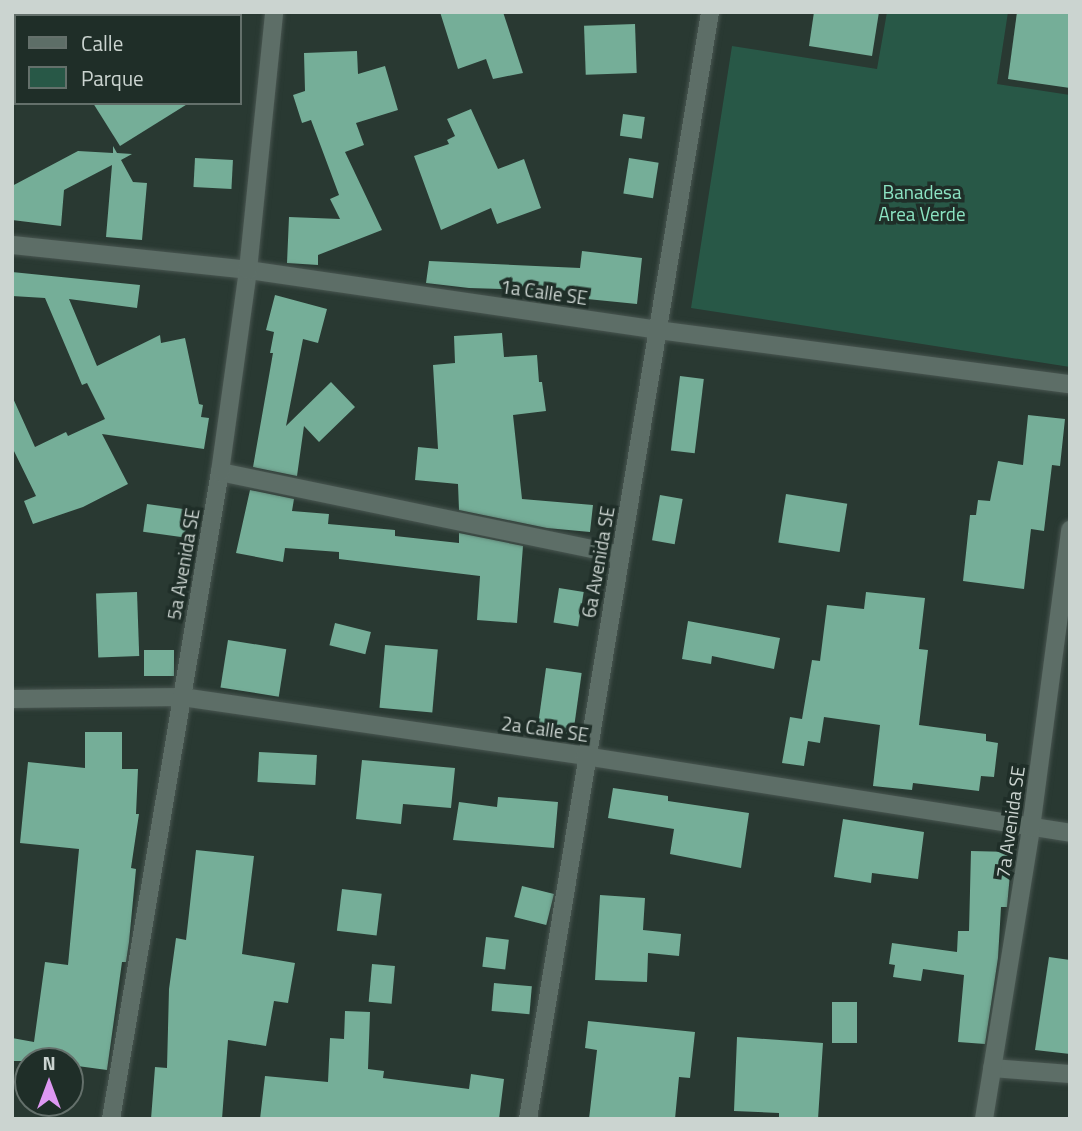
<!DOCTYPE html>
<html>
<head>
<meta charset="utf-8">
<style>
  body { margin:0 }
  #map { position:relative; width:1082px; height:1131px; overflow:hidden; background:#293932; font-family:"Titillium Web",sans-serif }
  div>[style] { position:absolute }
  [style*='--x'] { left:calc(var(--x)*1px); top:calc(var(--y)*1px); width:calc(var(--w)*1px); rotate:calc(var(--a)*1deg) }
  .green>* { inset:0; background:#285847 }
  .building>* { inset:0; background:#75ae98; transform-origin:0 0 }
  .roads { filter:drop-shadow(0 0 2px #495651) drop-shadow(0 0 2px #495651) }
  .minor>* { height:18px; margin:-9px; padding:0 9px; transform-origin:9px; border-radius:9px; background:#5d6e67 }
  span { translate:-50% -50%; white-space:nowrap; text-align:center; line-height:1.15; -webkit-text-stroke:7px #1f2e28; paint-order:stroke }
  .park-label { font-size:19px; color:#8ce4c3 }
  .street-label { font-size:19px; color:#cbd4d0 }
  .frame { position:absolute; inset:0; border:14px solid #cbd4d0; pointer-events:none }
  .legend { position:absolute; left:14px; top:14px; width:228px; height:91px; box-sizing:border-box; background:#1f2e28; border:2px solid #64706b; margin:0; padding:9px 12px; list-style:none; font-size:21px; color:#cbd4d0 }
  .legend li { display:flex; align-items:center; gap:14px; height:35px }
  .legend b { width:35px; border:2px solid #64706b }
  .north { position:absolute; left:14px; top:1047px; width:70px; height:70px; box-sizing:border-box; background:#1f2e28; border:2px solid #64706b; border-radius:50%; rotate:0deg; font-size:19px; font-weight:700; line-height:28px; text-align:center; color:#cbd4d0 }
  .north::after { content:''; display:block; margin:auto; width:24px; height:32px; background:#de98f2; clip-path:polygon(50% 0,100% 100%,50% 72%,0 100%) }
</style>
</head>
<body>
<div id="map">
  <div class="green">
    <div style="clip-path:polygon(887px 12px,1008px 12px,997px 84px,1070px 95px,1070px 367px,691px 308px,732px 46px,877px 69px)"></div>
  </div>
  <div class="building">
    <div style="clip-path:polygon(440px 12px,503px 12px,523px 73px,493px 79px,486px 59px,458px 69px)"></div>
    <div style="clip-path:polygon(814px 12px,879px 12px,872px 56px,809px 46px)"></div>
    <div style="clip-path:polygon(1017px 12px,1070px 12px,1070px 88px,1008px 79px)"></div>
    <div style="left:635px;top:24px;width:49px;height:51px;rotate:88deg"></div>
    <div style="clip-path:polygon(357px 51px,358px 74px,385px 66px,398px 110px,356px 123px,364px 145px,345px 152px,382px 230px,318px 255px,318px 265px,287px 263px,289px 217px,340px 219px,330px 199px,339px 195px,311px 120px,302px 123px,293px 95px,305px 91px,304px 53px)"></div>
    <div style="clip-path:polygon(93px 103px,189px 103px,120px 146px)"></div>
    <div style="clip-path:polygon(471px 109px,498px 169px,524px 159px,541px 208px,497px 224px,491px 208px,441px 230px,414px 156px,449px 144px,447px 140px,455px 136px,447px 119px)"></div>
    <div style="left:623px;top:114px;width:22px;height:22px;rotate:8deg"></div>
    <div style="clip-path:polygon(113px 146px,117px 153px,132px 154px,121px 160px,133px 182px,147px 183px,142px 240px,106px 237px,112px 165px,64px 190px,61px 226px,12px 220px,12px 186px,78px 151px,113px 153px)"></div>
    <div style="left:195px;top:158px;width:38px;height:29px;rotate:3deg"></div>
    <div style="left:629px;top:158px;width:30px;height:36px;rotate:9deg"></div>
    <div style="clip-path:polygon(582px 251px,642px 258px,637px 304px,577px 298px,577px 291px,469px 288px,426px 283px,429px 261px,580px 268px)"></div>
    <div style="clip-path:polygon(12px 272px,140px 285px,137px 308px,69px 299px,97px 366px,160px 335px,161px 343px,185px 338px,199px 404px,203px 405px,201px 417px,209px 418px,204px 449px,102px 434px,128px 484px,83px 507px,33px 524px,24px 501px,36px 496px,12px 447px,12px 396px,35px 447px,66px 432px,68px 436px,105px 419px,87px 383px,82px 385px,45px 298px,12px 296px)"></div>
    <div style="clip-path:polygon(275px 295px,327px 309px,318px 343px,303px 339px,286px 426px,331px 382px,355px 407px,319px 442px,304px 426px,297px 476px,253px 467px,273px 353px,270px 353px,274px 332px,266px 330px)"></div>
    <div style="clip-path:polygon(502px 333px,504px 357px,537px 355px,539px 382px,542px 382px,546px 411px,513px 415px,522px 499px,593px 505px,590px 532px,547px 528px,459px 510px,458px 484px,415px 480px,418px 447px,438px 449px,433px 365px,455px 363px,454px 336px)"></div>
    <div style="left:680px;top:376px;width:24px;height:75px;rotate:7deg"></div>
    <div style="clip-path:polygon(1028px 415px,1065px 419px,1060px 466px,1052px 465px,1044px 531px,1031px 529px,1024px 589px,963px 581px,970px 515px,976px 515px,978px 500px,990px 501px,998px 461px,1023px 465px)"></div>
    <div style="clip-path:polygon(250px 490px,294px 499px,292px 511px,329px 514px,328px 524px,395px 530px,395px 536px,459px 543px,459px 533px,523px 546px,517px 623px,477px 620px,480px 576px,339px 559px,339px 552px,285px 548px,283px 562px,236px 553px)"></div>
    <div style="left:786px;top:494px;width:62px;height:49px;rotate:9deg"></div>
    <div style="left:660px;top:495px;width:23px;height:46px;rotate:10deg"></div>
    <div style="left:147px;top:504px;width:42px;height:28px;rotate:8deg"></div>
    <div style="left:559px;top:588px;width:25px;height:35px;rotate:9deg"></div>
    <div style="left:137px;top:592px;width:64px;height:41px;rotate:88deg"></div>
    <div style="clip-path:polygon(866px 592px,925px 598px,919px 649px,928px 650px,919px 725px,986px 734px,986px 741px,998px 743px,994px 777px,981px 776px,979px 791px,913px 783px,912px 790px,873px 786px,880px 725px,824px 717px,820px 743px,808px 741px,804px 766px,782px 763px,790px 717px,802px 719px,812px 660px,820px 661px,827px 605px,864px 609px)"></div>
    <div style="clip-path:polygon(688px 621px,780px 638px,774px 669px,712px 656px,711px 664px,682px 659px)"></div>
    <div style="left:335px;top:623px;width:37px;height:23px;rotate:14deg"></div>
    <div style="left:228px;top:640px;width:59px;height:48px;rotate:9deg"></div>
    <div style="left:385px;top:645px;width:53px;height:63px;rotate:5deg"></div>
    <div style="left:144px;top:650px;width:30px;height:26px"></div>
    <div style="left:546px;top:668px;width:36px;height:65px;rotate:8deg"></div>
    <div style="clip-path:polygon(85px 732px,122px 732px,122px 769px,138px 769px,136px 814px,139px 814px,131px 868px,136px 869px,129px 942px,126px 962px,122px 962px,107px 1070px,70px 1065px,70px 1061px,12px 1061px,12px 1038px,34px 1042px,45px 962px,68px 965px,79px 849px,20px 843px,28px 762px,85px 768px)"></div>
    <div style="left:259px;top:752px;width:58px;height:30px;rotate:3deg"></div>
    <div style="clip-path:polygon(362px 760px,455px 768px,451px 808px,403px 804px,401px 824px,356px 819px)"></div>
    <div style="clip-path:polygon(613px 788px,668px 796px,668px 801px,749px 813px,741px 868px,670px 854px,674px 829px,608px 818px)"></div>
    <div style="clip-path:polygon(498px 797px,558px 802px,554px 848px,453px 840px,459px 802px,497px 807px)"></div>
    <div style="clip-path:polygon(843px 819px,924px 832px,918px 879px,872px 873px,871px 883px,834px 877px)"></div>
    <div style="clip-path:polygon(196px 850px,254px 856px,242px 954px,295px 963px,288px 1003px,274px 1001px,266px 1046px,228px 1040px,222px 1119px,151px 1119px,155px 1067px,167px 1068px,169px 989px,176px 938px,186px 940px)"></div>
    <div style="clip-path:polygon(971px 851px,1012px 852px,1007px 907px,1001px 907px,998px 958px,985px 1044px,958px 1042px,964px 975px,923px 969px,921px 981px,893px 977px,895px 965px,889px 964px,892px 943px,957px 952px,958px 931px,969px 931px)"></div>
    <div style="left:522px;top:886px;width:33px;height:32px;rotate:14deg"></div>
    <div style="left:342px;top:889px;width:40px;height:42px;rotate:7deg"></div>
    <div style="clip-path:polygon(600px 895px,645px 898px,643px 930px,681px 934px,679px 956px,648px 953px,647px 982px,595px 980px)"></div>
    <div style="left:486px;top:937px;width:23px;height:30px;rotate:7deg"></div>
    <div style="clip-path:polygon(1049px 957px,1070px 960px,1070px 1054px,1035px 1050px)"></div>
    <div style="left:372px;top:964px;width:23px;height:38px;rotate:5deg"></div>
    <div style="left:494px;top:983px;width:38px;height:28px;rotate:5deg"></div>
    <div style="left:857px;top:1002px;width:41px;height:25px;rotate:90deg"></div>
    <div style="clip-path:polygon(345px 1011px,370px 1012px,368px 1069px,384px 1071px,383px 1078px,469px 1089px,471px 1074px,504px 1079px,499px 1119px,260px 1119px,265px 1076px,328px 1082px,330px 1038px,344px 1039px)"></div>
    <div style="clip-path:polygon(588px 1021px,695px 1032px,690px 1078px,679px 1077px,675px 1119px,589px 1119px,597px 1050px,585px 1048px)"></div>
    <div style="clip-path:polygon(737px 1037px,823px 1043px,818px 1119px,779px 1118px,779px 1113px,734px 1111px)"></div>
  </div>
  <div class="roads">
    <div class="minor">
      <div style="--x:12;--y:245;--w:237;--a:6"></div>
      <div style="--x:248;--y:270;--w:414;--a:8.3"></div>
      <div style="--x:658;--y:330;--w:416;--a:7.5"></div>
      <div style="--x:220;--y:472;--w:409;--a:11.7"></div>
      <div style="--x:12;--y:699;--w:170;--a:-0.7"></div>
      <div style="--x:182;--y:697;--w:407;--a:8.3"></div>
      <div style="--x:585;--y:756;--w:491;--a:9"></div>
      <div style="--x:992;--y:1068;--w:78;--a:4.4"></div>
      <div style="--x:111;--y:1119;--w:656;--a:-80.44"></div>
      <div style="--x:220;--y:472;--w:204;--a:-82.1"></div>
      <div style="--x:248;--y:270;--w:259;--a:-84.2"></div>
      <div style="--x:528;--y:1119;--w:1122;--a:-80.66"></div>
      <div style="--x:984;--y:1119;--w:295;--a:-80.8"></div>
      <div style="--x:1031;--y:828;--w:301;--a:-82.5"></div>
    </div>
  </div>
  <div class="park-label">
    <span style="left:922px;top:203px">Banadesa<br>Area Verde</span>
  </div>
  <div class="street-label">
    <span style="left:544px;top:292px;rotate:8deg">1a Calle SE</span>
    <span style="left:598px;top:562px;rotate:-80deg">6a Avenida SE</span>
    <span style="left:183px;top:564px;rotate:-80deg">5a Avenida SE</span>
    <span style="left:545px;top:729px;rotate:8deg">2a Calle SE</span>
    <span style="left:1010px;top:822px;rotate:-82deg">7a Avenida SE</span>
  </div>
  <div class="frame"></div>
  <ul class="legend">
  <li><b style="height:9px;background:#5d6e67"></b>Calle</li>
  <li><b style="height:19px;background:#285847"></b>Parque</li>
  </ul>
  <div class="north">N</div>
</div>
</body>
</html>
